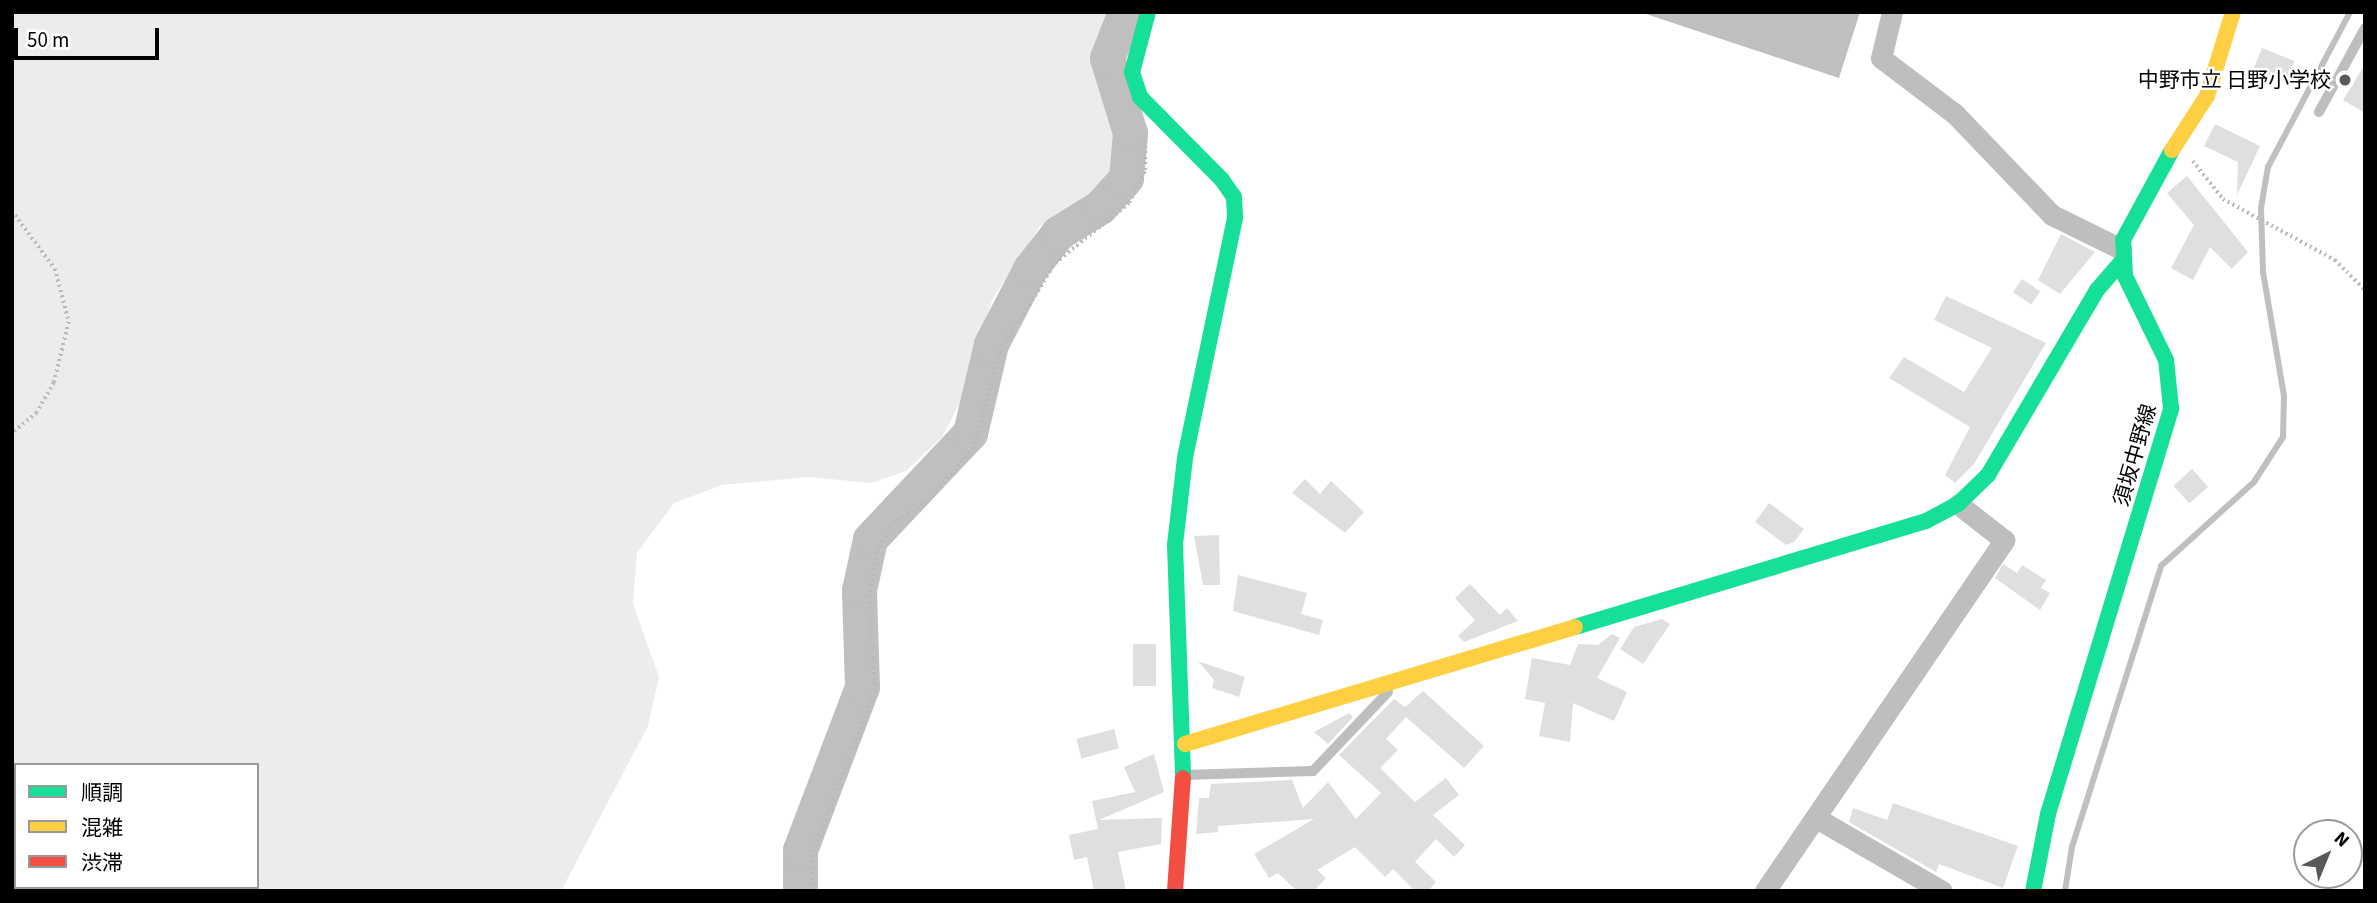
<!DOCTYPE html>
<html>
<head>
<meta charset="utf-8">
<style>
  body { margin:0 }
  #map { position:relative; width:2377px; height:903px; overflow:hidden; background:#fff; font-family:"Source Sans 3","Noto Sans JP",sans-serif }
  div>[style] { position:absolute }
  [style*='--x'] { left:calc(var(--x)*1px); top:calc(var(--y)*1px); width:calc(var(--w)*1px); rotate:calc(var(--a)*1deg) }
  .green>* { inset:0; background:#ececec }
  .water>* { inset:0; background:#bfbfbf }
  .stream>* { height:6px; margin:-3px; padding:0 3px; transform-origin:3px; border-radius:3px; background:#bfbfbf }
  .river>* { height:35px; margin:-17.5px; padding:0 17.5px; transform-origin:17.5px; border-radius:17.5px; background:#bfbfbf }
  .building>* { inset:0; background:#dfdfdf; transform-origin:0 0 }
  .path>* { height:3.5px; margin-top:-1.75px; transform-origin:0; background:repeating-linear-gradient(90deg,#b9b9b9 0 2px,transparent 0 5.5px) }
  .lane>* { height:10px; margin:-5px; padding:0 5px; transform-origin:5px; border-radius:5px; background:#bebebe }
  .street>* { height:21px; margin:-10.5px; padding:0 10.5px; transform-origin:10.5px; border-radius:10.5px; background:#bebebe }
  .fast>* { height:16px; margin:-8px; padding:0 8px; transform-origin:8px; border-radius:8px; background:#16e098 }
  .slow>* { height:16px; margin:-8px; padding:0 8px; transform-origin:8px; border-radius:8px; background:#ffcf43 }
  .jam>* { height:16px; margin:-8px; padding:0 8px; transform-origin:8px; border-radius:8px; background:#f24e42 }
  .dots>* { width:19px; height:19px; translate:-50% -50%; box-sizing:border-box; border:4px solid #fff; border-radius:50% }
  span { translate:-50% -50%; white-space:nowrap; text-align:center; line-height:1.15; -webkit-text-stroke:5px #fff; paint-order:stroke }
  .poi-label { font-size:21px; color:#000 }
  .right { translate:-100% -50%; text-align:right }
  .street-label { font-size:21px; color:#000 }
  .frame { position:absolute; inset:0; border:14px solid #000; pointer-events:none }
  .legend { position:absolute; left:14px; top:763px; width:245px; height:126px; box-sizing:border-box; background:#fff; border:2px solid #999; margin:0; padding:9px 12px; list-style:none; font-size:21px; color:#000 }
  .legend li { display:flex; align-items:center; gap:14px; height:35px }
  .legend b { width:35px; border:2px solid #999 }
  .north { position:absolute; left:2293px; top:819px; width:70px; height:70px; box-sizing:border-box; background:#fff; border:2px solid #999; border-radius:50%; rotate:43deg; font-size:19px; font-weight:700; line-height:28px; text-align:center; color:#000 }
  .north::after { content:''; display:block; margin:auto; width:24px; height:32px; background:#595959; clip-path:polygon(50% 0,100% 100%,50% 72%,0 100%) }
  .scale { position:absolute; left:14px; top:28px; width:145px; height:32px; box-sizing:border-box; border:4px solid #000; border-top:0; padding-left:9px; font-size:21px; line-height:24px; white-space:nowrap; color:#000; -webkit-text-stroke:5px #fff; paint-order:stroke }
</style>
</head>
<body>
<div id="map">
  <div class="green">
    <div style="clip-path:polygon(evenodd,12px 12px,1113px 12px,1096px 54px,1116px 136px,1117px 171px,1092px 196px,1040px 226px,992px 300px,960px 403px,942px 437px,906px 471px,871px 483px,808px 477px,722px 485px,674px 503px,637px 553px,633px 604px,659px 677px,648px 726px,561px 891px,12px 891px,12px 12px,16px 765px,257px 765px,257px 887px,16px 887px,16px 765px)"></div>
  </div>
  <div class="water">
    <div style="clip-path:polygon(1640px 12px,1860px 12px,1839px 78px)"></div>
  </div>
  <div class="stream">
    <div style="--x:2065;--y:891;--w:45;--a:-81"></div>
    <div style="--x:2072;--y:847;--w:295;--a:-72.4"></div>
    <div style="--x:2161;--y:566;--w:125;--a:-42.1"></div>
    <div style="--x:2254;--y:482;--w:54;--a:-57.2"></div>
    <div style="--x:2283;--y:437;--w:41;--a:-88.6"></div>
    <div style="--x:2284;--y:396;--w:126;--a:-99.6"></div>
    <div style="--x:2263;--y:272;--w:64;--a:-91.8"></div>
    <div style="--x:2261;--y:208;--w:42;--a:-80.3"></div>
    <div style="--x:2268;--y:167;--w:175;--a:-62.1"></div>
  </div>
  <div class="river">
    <div style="--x:800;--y:891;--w:41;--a:-90"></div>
    <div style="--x:800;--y:850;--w:174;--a:-69.2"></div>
    <div style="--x:862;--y:687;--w:97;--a:-91.8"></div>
    <div style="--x:859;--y:590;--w:52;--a:-77.8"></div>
    <div style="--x:870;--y:539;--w:146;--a:-46.7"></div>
    <div style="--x:970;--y:433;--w:91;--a:-76.7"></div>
    <div style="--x:991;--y:344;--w:85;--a:-62.5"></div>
    <div style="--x:1030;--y:269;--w:46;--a:-52.1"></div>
    <div style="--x:1058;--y:233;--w:49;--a:-31.8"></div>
    <div style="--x:1100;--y:207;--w:39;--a:-48"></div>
    <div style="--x:1126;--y:178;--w:45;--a:-84.9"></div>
    <div style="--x:1130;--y:133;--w:78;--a:-107"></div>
    <div style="--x:1107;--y:58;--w:49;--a:-68.6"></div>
  </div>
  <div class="building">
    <div style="left:2262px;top:48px;width:35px;height:24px;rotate:22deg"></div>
    <div style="clip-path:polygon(2365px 64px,2365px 113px,2343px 100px)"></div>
    <div style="clip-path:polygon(2215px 124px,2260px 146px,2237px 195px,2238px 162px,2204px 146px)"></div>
    <div style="clip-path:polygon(2187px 176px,2248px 252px,2232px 269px,2210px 247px,2193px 280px,2171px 268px,2194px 225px,2167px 193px)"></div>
    <div style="clip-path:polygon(2061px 234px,2095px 252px,2060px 294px,2038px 280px)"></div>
    <div style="left:2022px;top:279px;width:22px;height:16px;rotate:34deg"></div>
    <div style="clip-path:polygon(1946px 296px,2046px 343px,1974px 464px,1955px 483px,1945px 475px,1970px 427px,1889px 378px,1904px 357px,1964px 392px,1992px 348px,1934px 320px)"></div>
    <div style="left:2192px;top:469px;width:24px;height:25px;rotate:48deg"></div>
    <div style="clip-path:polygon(1305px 479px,1320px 494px,1331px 481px,1364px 512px,1345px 533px,1292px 493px)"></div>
    <div style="clip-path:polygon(1769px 503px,1804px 529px,1794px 542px,1786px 545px,1755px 522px)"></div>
    <div style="clip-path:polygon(1219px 535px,1220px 585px,1203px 585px,1194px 536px)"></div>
    <div style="clip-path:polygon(2003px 564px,2017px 573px,2022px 565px,2046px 580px,2041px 588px,2050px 593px,2040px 610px,1995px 578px)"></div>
    <div style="clip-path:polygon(1238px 575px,1307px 593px,1301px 614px,1323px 620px,1319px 635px,1233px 611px)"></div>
    <div style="clip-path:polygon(1470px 584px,1500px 615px,1507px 608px,1518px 621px,1464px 642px,1458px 636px,1475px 620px,1455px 598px)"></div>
    <div style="clip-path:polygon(1662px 619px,1670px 624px,1643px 664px,1620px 649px,1634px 627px)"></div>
    <div style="clip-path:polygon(1612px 634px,1620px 638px,1597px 678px,1627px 692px,1614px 721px,1573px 703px,1570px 742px,1539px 736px,1545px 703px,1525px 699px,1532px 658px,1570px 665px,1578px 644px,1598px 645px)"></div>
    <div style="left:1133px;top:644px;width:23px;height:42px"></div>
    <div style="clip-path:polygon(1198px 661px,1245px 677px,1239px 697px,1212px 688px,1214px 680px)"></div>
    <div style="clip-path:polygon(1423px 691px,1484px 746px,1464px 768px,1406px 717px,1386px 739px,1398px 750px,1380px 768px,1415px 802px,1446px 778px,1459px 795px,1433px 815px,1465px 845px,1454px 857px,1436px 839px,1415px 862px,1436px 882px,1428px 891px,1415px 891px,1393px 869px,1385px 877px,1355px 847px,1317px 870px,1326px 878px,1314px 891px,1297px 891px,1278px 873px,1269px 878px,1254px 854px,1314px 819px,1218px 826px,1218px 832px,1196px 834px,1199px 798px,1209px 798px,1211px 784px,1292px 780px,1303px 808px,1328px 782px,1356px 819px,1381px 793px,1339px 755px,1394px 699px,1405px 707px)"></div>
    <div style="clip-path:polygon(1349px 713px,1353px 717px,1328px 744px,1314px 732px)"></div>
    <div style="left:1114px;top:729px;width:20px;height:39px;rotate:75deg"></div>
    <div style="clip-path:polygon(1154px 754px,1164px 792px,1099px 820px,1162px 818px,1161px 844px,1118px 852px,1126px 891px,1094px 891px,1087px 857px,1074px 860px,1069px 835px,1098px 829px,1092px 801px,1135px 792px,1124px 767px)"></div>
    <div style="clip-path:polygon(1893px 803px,2018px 846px,2003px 888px,1939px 864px,1936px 872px,1849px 822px,1853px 808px,1887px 820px)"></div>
  </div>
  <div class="path">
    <div style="--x:2193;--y:161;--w:48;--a:51.7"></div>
    <div style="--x:2223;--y:199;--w:128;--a:28.6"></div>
    <div style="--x:2335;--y:260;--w:42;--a:45"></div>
    <div style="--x:12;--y:211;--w:72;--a:53.4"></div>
    <div style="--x:55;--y:269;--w:55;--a:75.2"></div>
    <div style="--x:69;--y:322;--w:63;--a:103.8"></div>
    <div style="--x:54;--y:383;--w:34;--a:120"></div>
    <div style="--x:37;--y:413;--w:32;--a:141"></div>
    <div style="--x:811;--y:891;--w:34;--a:-90"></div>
    <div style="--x:811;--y:857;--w:178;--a:-68.9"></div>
    <div style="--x:875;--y:691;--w:99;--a:-93.5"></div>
    <div style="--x:869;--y:592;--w:41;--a:-78.7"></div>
    <div style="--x:877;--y:552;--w:33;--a:-61"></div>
    <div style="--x:893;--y:523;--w:43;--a:-32.6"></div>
    <div style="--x:929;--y:500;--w:67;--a:-49.2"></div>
    <div style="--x:973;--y:449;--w:101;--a:-74.4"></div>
    <div style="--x:1000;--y:352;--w:105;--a:-58.3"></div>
    <div style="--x:1055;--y:263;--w:95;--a:-39"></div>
    <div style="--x:1129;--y:203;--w:37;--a:-64"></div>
    <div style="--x:1145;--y:170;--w:33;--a:-90"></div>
  </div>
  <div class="lane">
    <div style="--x:2319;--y:112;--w:96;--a:-61.3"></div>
    <div style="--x:1184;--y:775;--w:129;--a:-1.8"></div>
    <div style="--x:1313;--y:771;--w:109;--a:-46.5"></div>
  </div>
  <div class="street">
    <div style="--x:1892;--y:12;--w:47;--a:103.4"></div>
    <div style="--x:1881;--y:58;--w:93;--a:37.1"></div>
    <div style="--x:1955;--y:114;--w:140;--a:46.2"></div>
    <div style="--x:2052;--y:215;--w:77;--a:26.2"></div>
    <div style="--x:1818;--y:819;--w:143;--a:30.1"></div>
    <div style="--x:1765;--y:891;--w:425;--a:-55.7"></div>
    <div style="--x:2004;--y:540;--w:58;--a:-142"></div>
  </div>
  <div class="fast">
    <div style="--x:1148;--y:12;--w:62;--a:104.9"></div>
    <div style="--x:1132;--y:72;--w:26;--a:72"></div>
    <div style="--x:1140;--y:97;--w:117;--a:45.3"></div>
    <div style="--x:1222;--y:180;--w:21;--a:55"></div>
    <div style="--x:1234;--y:197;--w:21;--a:87"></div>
    <div style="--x:1235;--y:218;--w:245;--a:101.8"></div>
    <div style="--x:1185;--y:458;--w:88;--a:96.6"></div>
    <div style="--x:1175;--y:545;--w:233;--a:88"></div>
    <div style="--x:1575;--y:627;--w:367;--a:-16.8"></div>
    <div style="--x:1926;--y:521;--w:36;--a:-28"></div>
    <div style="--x:1958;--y:504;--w:42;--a:-44"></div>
    <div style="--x:1988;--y:475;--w:215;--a:-59.5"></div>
    <div style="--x:2097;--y:290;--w:37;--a:-49"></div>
    <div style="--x:2033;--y:891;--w:78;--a:-79"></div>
    <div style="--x:2048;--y:814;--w:424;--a:-73.1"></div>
    <div style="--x:2171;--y:408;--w:48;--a:-95.9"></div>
    <div style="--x:2166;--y:360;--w:93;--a:-116"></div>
    <div style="--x:2125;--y:276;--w:36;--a:-93"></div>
    <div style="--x:2123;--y:240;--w:102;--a:-61.4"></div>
  </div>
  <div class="slow">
    <div style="--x:2172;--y:150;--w:64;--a:-57.1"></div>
    <div style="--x:2207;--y:96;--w:88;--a:-72.8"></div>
    <div style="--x:1185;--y:744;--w:407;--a:-16.7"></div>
  </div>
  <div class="jam">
    <div style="--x:1175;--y:891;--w:113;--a:-86"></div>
  </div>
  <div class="dots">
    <div style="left:2345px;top:80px;background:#595959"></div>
  </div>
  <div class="poi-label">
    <span class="right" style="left:2331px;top:80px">中野市立 日野小学校</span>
  </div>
  <div class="street-label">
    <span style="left:2135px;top:455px;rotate:-74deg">須坂中野線</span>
  </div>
  <div class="frame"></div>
  <ul class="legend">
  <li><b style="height:9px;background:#16e098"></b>順調</li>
  <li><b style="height:9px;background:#ffcf43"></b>混雑</li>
  <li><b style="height:9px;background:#f24e42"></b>渋滞</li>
  </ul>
  <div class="north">N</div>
  <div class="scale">50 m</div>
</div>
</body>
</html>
